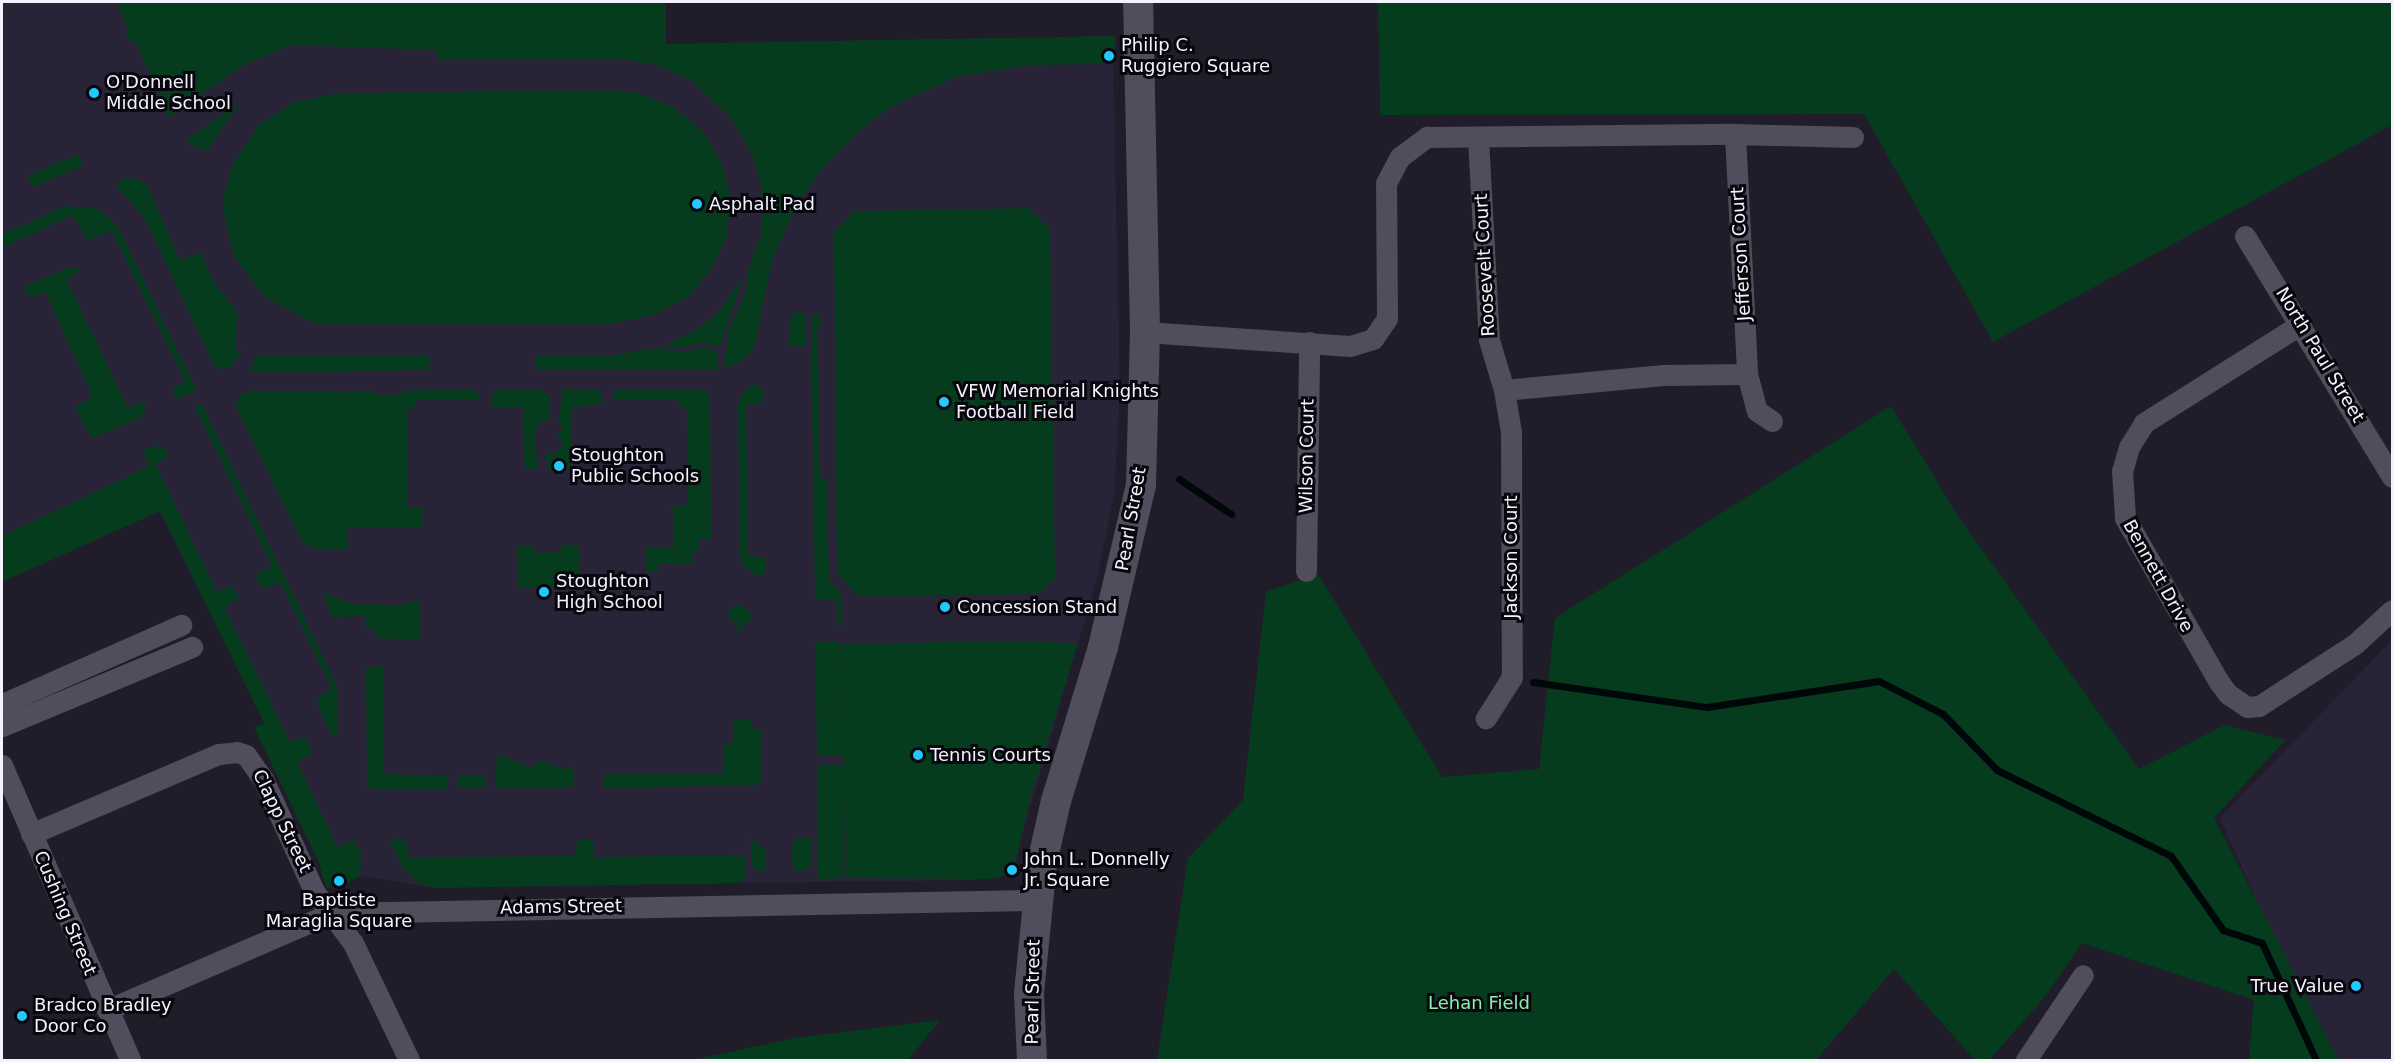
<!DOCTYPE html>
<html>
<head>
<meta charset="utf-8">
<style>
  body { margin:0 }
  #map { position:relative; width:2394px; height:1062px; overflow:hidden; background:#201c2a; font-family:"DejaVu Sans",sans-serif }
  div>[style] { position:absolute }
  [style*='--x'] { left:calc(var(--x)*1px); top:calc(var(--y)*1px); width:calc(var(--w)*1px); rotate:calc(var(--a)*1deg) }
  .built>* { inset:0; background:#292337 }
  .green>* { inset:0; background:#053c1e; transform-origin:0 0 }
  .stream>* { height:7px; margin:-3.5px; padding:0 3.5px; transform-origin:3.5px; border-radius:3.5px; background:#000709 }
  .minor>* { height:21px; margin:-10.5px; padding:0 10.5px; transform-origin:10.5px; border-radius:10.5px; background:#514d5d }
  .secondary>* { height:30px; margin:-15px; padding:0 15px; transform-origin:15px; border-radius:15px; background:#514d5d }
  .dots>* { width:16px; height:16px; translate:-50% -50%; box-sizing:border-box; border:3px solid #09070d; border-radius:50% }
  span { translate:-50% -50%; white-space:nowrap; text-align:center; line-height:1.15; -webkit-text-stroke:6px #09070d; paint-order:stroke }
  .poi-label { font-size:18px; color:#f4f2fc }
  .left { translate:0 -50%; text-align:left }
  .right { translate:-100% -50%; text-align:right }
  .street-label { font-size:18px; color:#f4f2fc }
  .park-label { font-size:18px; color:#83f3aa }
  .frame { position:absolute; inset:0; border:3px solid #f4f2fc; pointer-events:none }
</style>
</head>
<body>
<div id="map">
  <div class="built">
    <div style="clip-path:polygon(2px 2px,666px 2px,666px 44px,1116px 36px,1113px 57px,1120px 392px,1114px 496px,1097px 578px,1011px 873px,975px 880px,430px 887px,360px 876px,346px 883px,160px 511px,2px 582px)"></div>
    <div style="clip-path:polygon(2392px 640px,2392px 1060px,2339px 1060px,2259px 906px,2220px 818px)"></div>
  </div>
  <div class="green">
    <div style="clip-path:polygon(116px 2px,666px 2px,666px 44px,1116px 36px,1115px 52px,1102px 64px,1030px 65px,956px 77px,891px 107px,858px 132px,821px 170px,796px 206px,772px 260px,755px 346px,745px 359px,724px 369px,729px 329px,748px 287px,748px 271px,761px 236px,762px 189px,753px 156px,731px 118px,691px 80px,652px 64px,628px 60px,437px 60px,436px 50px,292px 45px,244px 65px,168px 118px,135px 40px,130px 42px,125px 32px,128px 30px)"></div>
    <div style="clip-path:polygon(1378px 2px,2392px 2px,2392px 125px,1993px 342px,1864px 114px,1380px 115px)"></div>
    <div style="clip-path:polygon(633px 91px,674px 107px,704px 133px,722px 164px,731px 199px,726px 239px,709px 273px,688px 297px,654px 315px,615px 323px,314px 324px,264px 296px,234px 256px,224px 214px,224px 196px,233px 164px,259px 125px,294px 102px,339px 93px)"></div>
    <div style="clip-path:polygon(240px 102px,207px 151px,187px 144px,187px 139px)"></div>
    <div style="left:78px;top:154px;width:13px;height:55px;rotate:67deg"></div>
    <div style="clip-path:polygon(135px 178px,148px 186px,180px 260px,200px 252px,215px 284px,237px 312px,236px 351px,242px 351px,229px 368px,221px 370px,214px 365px,144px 217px,116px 187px,122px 180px)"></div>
    <div style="clip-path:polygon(65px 206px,99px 209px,117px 225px,197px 391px,177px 399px,172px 388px,185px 381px,112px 231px,87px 240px,73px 215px,2px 248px,2px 234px)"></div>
    <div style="clip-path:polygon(1028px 208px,1050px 229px,1055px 578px,1039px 594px,858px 596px,837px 573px,834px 232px,854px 211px)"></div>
    <div style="clip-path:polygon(69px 267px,81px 271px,66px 279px,128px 408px,141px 402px,146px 406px,144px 416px,92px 438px,75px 408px,92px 396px,45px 291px,32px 297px,24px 292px,26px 286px)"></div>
    <div style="clip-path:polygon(743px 277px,720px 347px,705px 343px,679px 348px,664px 345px,691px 333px,717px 314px)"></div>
    <div style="clip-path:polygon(792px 312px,806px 313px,806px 347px,788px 345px)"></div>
    <div style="clip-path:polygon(819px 314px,822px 323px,818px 327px,819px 475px,827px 482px,829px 580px,842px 594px,842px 626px,837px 626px,836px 599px,815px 600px,811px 315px)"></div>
    <div style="clip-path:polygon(707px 347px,718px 354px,718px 369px,535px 369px,535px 355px,613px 355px,658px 348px,682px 352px)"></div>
    <div style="clip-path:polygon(257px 355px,429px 356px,430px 370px,249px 372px)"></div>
    <div style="clip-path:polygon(754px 384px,763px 388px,764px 402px,746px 405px,748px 555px,765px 558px,766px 573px,760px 577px,745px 568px,740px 556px,738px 404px,744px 391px)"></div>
    <div style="clip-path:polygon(475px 389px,481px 400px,415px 400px,415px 408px,407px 409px,408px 507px,423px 508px,422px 527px,348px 527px,348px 549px,318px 549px,303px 543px,235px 405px,240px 396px,249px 391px,347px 391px,352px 395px,352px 391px,376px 391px,377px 396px,401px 396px,401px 391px)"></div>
    <div style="clip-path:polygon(620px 389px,703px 389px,710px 396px,711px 540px,700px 540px,700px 551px,692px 552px,693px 563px,658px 563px,658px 573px,645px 571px,645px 547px,673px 547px,673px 508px,661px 505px,688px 505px,687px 407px,679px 407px,679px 399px,613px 400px,614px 391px)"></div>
    <div style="clip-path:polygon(495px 390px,544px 390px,544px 394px,549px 394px,550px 419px,541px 422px,534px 432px,538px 470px,525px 470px,523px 408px,496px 408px,490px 404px)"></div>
    <div style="clip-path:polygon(562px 390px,600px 390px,603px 403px,571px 408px,571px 470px,547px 470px,546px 453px,553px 455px,564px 443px,556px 437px,563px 428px,559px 424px)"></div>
    <div style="clip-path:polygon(202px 404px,337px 686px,338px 736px,332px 736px,317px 704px,319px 697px,332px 689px,280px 582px,263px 589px,256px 578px,258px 573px,272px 566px,195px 407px)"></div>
    <div style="clip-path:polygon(1891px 406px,1958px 516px,2139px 769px,2225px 725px,2285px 740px,2214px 818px,2339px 1060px,2249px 1060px,2254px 1000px,2082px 943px,2044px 998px,1989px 1060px,1975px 1060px,1894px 969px,1816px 1060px,1157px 1060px,1188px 858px,1243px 800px,1266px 592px,1318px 574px,1442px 777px,1539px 769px,1555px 618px)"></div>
    <div style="clip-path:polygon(159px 445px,170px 454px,156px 465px,217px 592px,232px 586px,239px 597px,225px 608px,290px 742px,304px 737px,312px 749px,311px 754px,297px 761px,337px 847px,353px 840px,361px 853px,360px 876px,343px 885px,327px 888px,325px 885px,320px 865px,254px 727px,264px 723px,160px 511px,2px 582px,2px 536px,150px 466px,143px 450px)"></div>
    <div style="clip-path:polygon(517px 545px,534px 545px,534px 553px,562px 552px,562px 545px,579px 545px,579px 587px,517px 587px)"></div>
    <div style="clip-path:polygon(322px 592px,352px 604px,402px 605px,420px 600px,419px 640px,375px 638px,374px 627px,365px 627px,365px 616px,332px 617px)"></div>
    <div style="clip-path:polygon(744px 605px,752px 618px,736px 635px,738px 621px,730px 621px,729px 607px)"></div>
    <div style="clip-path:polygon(997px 641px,1078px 643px,1031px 795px,1014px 869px,1008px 875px,992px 879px,846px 878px,844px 795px,844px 878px,820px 879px,817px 874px,817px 765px,844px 765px,841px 644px)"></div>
    <div style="clip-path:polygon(819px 642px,840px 642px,844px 755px,817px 755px,815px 645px)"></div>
    <div style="clip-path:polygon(383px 665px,384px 774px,450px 776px,446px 789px,373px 789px,367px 786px,366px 668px)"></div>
    <div style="clip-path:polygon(733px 720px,752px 720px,753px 730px,761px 730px,762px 780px,756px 785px,603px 788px,604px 773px,723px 773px,723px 744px,734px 744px)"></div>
    <div style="clip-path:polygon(497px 754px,532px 768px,537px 760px,568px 770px,573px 764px,573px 788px,495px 788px)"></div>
    <div style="clip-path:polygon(456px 775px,485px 775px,485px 787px,459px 788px)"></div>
    <div style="clip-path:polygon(751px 837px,766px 851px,765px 873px,751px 867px)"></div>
    <div style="clip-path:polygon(797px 837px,811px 838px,812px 866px,796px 873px,792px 862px,793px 840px)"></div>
    <div style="clip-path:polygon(395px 839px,406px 840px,408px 857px,576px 856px,577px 841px,590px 839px,594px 843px,594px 857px,745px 855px,746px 877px,740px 883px,435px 888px,420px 884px,403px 869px,390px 841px)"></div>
    <div style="clip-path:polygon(940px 1020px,908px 1060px,692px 1060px,794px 1038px)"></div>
  </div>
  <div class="stream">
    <div style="--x:1179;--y:479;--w:63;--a:33.9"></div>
    <div style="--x:1533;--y:682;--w:176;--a:8.2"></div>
    <div style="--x:1707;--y:707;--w:174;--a:-8.6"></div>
    <div style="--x:1879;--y:681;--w:72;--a:27.3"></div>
    <div style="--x:1943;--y:714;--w:78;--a:46"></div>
    <div style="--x:1997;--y:770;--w:194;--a:26.3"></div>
    <div style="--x:2171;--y:856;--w:90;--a:54.9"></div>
    <div style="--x:2223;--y:930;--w:41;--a:18.4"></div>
    <div style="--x:2262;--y:943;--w:129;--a:65.2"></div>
  </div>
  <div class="minor">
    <div style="--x:1735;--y:134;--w:240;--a:87.1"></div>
    <div style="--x:1478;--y:138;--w:202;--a:86.9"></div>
    <div style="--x:1489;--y:340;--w:52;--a:73.3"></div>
    <div style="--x:1504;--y:390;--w:43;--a:80.5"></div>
    <div style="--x:1511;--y:432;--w:245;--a:89.8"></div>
    <div style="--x:1512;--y:677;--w:49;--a:122.4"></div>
    <div style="--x:2245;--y:236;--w:282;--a:58.6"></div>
    <div style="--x:2301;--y:324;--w:186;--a:147.8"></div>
    <div style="--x:2144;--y:423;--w:28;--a:122"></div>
    <div style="--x:2129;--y:447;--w:25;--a:106"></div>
    <div style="--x:2122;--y:471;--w:47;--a:86.3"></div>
    <div style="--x:2125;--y:518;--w:189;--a:60.2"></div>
    <div style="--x:2219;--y:682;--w:15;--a:53"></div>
    <div style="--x:2228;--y:694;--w:23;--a:34"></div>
    <div style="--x:2247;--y:707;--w:12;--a:-5"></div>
    <div style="--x:2259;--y:706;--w:114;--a:-32.9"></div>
    <div style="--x:2355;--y:644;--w:50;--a:-42.6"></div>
    <div style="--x:1145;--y:332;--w:205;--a:3.9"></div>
    <div style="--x:1350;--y:346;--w:24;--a:-17"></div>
    <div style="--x:1373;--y:339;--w:25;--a:-56"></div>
    <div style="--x:1387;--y:318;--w:135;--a:-90.4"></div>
    <div style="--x:1386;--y:183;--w:30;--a:-62"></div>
    <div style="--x:1400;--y:157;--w:34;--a:-37"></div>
    <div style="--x:1427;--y:137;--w:308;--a:-0.6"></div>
    <div style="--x:1735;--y:134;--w:118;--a:1.5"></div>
    <div style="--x:1504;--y:390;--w:160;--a:-5.4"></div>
    <div style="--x:1663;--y:375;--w:84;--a:-0.7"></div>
    <div style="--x:1747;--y:374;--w:38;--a:75"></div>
    <div style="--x:1757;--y:411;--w:18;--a:34"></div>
    <div style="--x:1306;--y:571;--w:229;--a:-89.2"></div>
    <div style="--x:2;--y:704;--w:196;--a:-23.8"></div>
    <div style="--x:2;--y:726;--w:206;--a:-22.6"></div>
    <div style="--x:2;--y:765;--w:322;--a:66.5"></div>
    <div style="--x:31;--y:834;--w:204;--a:-23.1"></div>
    <div style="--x:219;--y:754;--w:18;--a:-6"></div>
    <div style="--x:237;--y:752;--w:9;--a:18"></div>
    <div style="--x:246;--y:755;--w:29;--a:55"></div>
    <div style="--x:263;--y:779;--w:123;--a:65.5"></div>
    <div style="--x:314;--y:891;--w:65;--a:53.1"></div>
    <div style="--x:353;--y:943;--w:130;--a:64.4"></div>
    <div style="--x:107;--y:1010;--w:244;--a:-23.4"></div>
    <div style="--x:331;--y:913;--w:705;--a:-1.06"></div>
    <div style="--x:2026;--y:1060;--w:102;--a:-56.2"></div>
  </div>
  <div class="secondary">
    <div style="--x:1032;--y:1060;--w:67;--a:-92.6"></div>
    <div style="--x:1029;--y:993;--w:131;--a:-84.3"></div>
    <div style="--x:1042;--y:863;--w:64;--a:-77.3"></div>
    <div style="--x:1056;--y:801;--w:161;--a:-73"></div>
    <div style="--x:1103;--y:647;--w:166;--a:-76.8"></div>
    <div style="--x:1141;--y:485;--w:153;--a:-88.5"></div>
    <div style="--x:1145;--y:332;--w:330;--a:-91.2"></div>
  </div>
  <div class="dots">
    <div style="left:1109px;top:56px;background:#21c9fd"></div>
    <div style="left:94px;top:93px;background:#21c9fd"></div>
    <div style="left:697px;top:204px;background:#21c9fd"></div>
    <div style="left:944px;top:402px;background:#21c9fd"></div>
    <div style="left:559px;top:466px;background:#21c9fd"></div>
    <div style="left:544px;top:592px;background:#21c9fd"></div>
    <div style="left:945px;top:607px;background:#21c9fd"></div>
    <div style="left:918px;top:755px;background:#21c9fd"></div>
    <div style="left:1012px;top:870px;background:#21c9fd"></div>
    <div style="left:339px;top:881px;background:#21c9fd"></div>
    <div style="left:2356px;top:986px;background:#21c9fd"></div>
    <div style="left:22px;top:1016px;background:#21c9fd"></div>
  </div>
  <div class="poi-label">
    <span class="left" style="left:1121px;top:56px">Philip C.<br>Ruggiero Square</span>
    <span class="left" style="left:106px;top:93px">O'Donnell<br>Middle School</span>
    <span class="left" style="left:709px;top:204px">Asphalt Pad</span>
    <span class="left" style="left:956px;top:402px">VFW Memorial Knights<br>Football Field</span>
    <span class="left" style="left:571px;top:466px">Stoughton<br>Public Schools</span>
    <span class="left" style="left:556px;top:592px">Stoughton<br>High School</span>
    <span class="left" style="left:957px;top:607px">Concession Stand</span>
    <span class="left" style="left:930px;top:755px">Tennis Courts</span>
    <span class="left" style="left:1024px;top:870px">John L. Donnelly<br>Jr. Square</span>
    <span style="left:339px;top:911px">Baptiste<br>Maraglia Square</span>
    <span class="right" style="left:2344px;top:986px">True Value</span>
    <span class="left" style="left:34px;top:1016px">Bradco Bradley<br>Door Co</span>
  </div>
  <div class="street-label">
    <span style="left:1741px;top:254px;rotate:-93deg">Jefferson Court</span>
    <span style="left:1485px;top:265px;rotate:-93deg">Roosevelt Court</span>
    <span style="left:2320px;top:355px;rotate:59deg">North Paul Street</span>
    <span style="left:1307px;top:456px;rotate:-89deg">Wilson Court</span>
    <span style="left:1131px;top:519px;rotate:-80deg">Pearl Street</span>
    <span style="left:1511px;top:557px;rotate:-90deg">Jackson Court</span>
    <span style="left:2158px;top:576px;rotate:61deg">Bennett Drive</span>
    <span style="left:282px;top:821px;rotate:64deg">Clapp Street</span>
    <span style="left:561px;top:907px;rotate:-1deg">Adams Street</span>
    <span style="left:65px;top:913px;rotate:67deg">Cushing Street</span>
    <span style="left:1033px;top:992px;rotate:-89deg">Pearl Street</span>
  </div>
  <div class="park-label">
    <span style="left:1479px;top:1003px">Lehan Field</span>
  </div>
  <div class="frame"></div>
</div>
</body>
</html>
